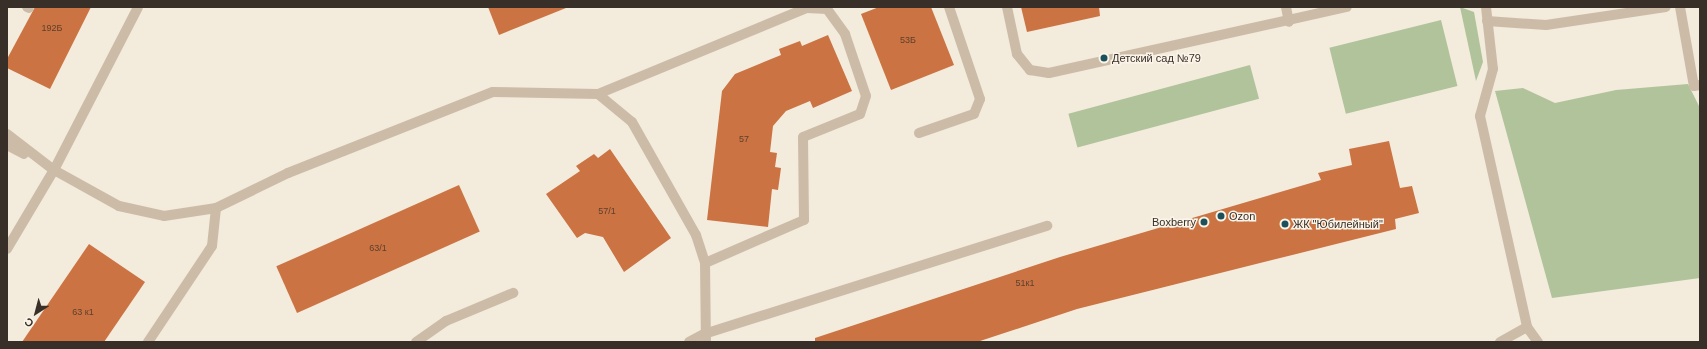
<!DOCTYPE html>
<html>
<head>
<meta charset="utf-8">
<style>
  body { margin:0 }
  #map { position:relative; width:1707px; height:349px; overflow:hidden; background:#f3ebdc; font-family:Helvetica,sans-serif }
  div>[style] { position:absolute }
  [style*='--x'] { left:calc(var(--x)*1px); top:calc(var(--y)*1px); width:calc(var(--w)*1px); rotate:calc(var(--a)*1deg) }
  .green>* { inset:0; background:#b1c39b; transform-origin:0 0 }
  .building>* { inset:0; background:#cb7342; transform-origin:0 0 }
  .lane>* { height:10px; margin:-5px; padding:0 5px; transform-origin:5px; border-radius:5px; background:#ccbca7 }
  .street>* { height:10px; margin:-5px; padding:0 5px; transform-origin:5px; border-radius:5px; background:#ccbca7 }
  .dots>* { width:11px; height:11px; translate:-50% -50%; box-sizing:border-box; border:2px solid #fbf4e9; border-radius:50% }
  span { translate:-50% -50%; white-space:nowrap; text-align:center; line-height:1.15; -webkit-text-stroke:3px #fbf4e9; paint-order:stroke }
  .number-label { font-size:9px; color:#5d402e }
  .number-label span { -webkit-text-stroke-width:0 }
  .poi-label { font-size:11px; color:#382f28 }
  .left { translate:0 -50%; text-align:left }
  .right { translate:-100% -50%; text-align:right }
  .frame { position:absolute; inset:0; border:8px solid #382f28; pointer-events:none }
  .north { position:absolute; left:16px; top:293px; width:40px; height:40px; -webkit-text-stroke:3px #fbf4e9; paint-order:stroke; rotate:216deg; font-size:11px; font-weight:700; line-height:16px; text-align:center; color:#382f28 }
  .north::after { content:''; display:block; margin:auto; width:14px; height:18px; background:#382f28; clip-path:polygon(50% 0,100% 100%,50% 72%,0 100%) }
</style>
</head>
<body>
<div id="map">
  <div class="green">
    <div style="clip-path:polygon(1460px 7px,1474px 12px,1483px 62px,1476px 81px)"></div>
    <div style="left:1441px;top:20px;width:68px;height:115px;rotate:76deg"></div>
    <div style="left:1250px;top:65px;width:35px;height:188px;rotate:75deg"></div>
    <div style="clip-path:polygon(1688px 84px,1700px 108px,1700px 278px,1552px 298px,1495px 91px,1523px 88px,1555px 103px,1616px 90px)"></div>
  </div>
  <div class="building">
    <div style="clip-path:polygon(35px 7px,91px 7px,50px 89px,7px 68px,7px 59px)"></div>
    <div style="clip-path:polygon(488px 7px,565px 7px,566px 8px,499px 35px)"></div>
    <div style="clip-path:polygon(879px 7px,931px 7px,954px 65px,891px 90px,861px 14px)"></div>
    <div style="clip-path:polygon(1021px 7px,1099px 7px,1100px 16px,1027px 32px)"></div>
    <div style="clip-path:polygon(828px 35px,852px 91px,813px 108px,810px 101px,786px 111px,773px 126px,770px 152px,777px 153px,775px 167px,781px 168px,778px 190px,772px 189px,768px 227px,707px 220px,722px 91px,735px 74px,781px 55px,779px 49px,800px 41px,802px 46px)"></div>
    <div style="clip-path:polygon(1389px 141px,1400px 188px,1412px 186px,1419px 213px,1395px 219px,1396px 229px,1077px 309px,977px 342px,815px 342px,815px 338px,1060px 257px,1321px 180px,1318px 173px,1352px 165px,1349px 149px)"></div>
    <div style="clip-path:polygon(610px 149px,671px 238px,624px 272px,603px 237px,585px 233px,577px 238px,546px 194px,580px 171px,576px 166px,594px 154px,598px 158px)"></div>
    <div style="left:459px;top:185px;width:51px;height:200px;rotate:66deg"></div>
    <div style="clip-path:polygon(89px 244px,145px 282px,104px 342px,22px 342px)"></div>
  </div>
  <div class="lane">
    <div style="--x:27;--y:7;--w:2;--a:27"></div>
    <div style="--x:1007;--y:7;--w:48;--a:78"></div>
    <div style="--x:1017;--y:54;--w:21;--a:51"></div>
    <div style="--x:1030;--y:70;--w:19;--a:9"></div>
    <div style="--x:1049;--y:73;--w:305;--a:-12.5"></div>
    <div style="--x:1286;--y:7;--w:15;--a:79"></div>
    <div style="--x:1680;--y:7;--w:80;--a:80"></div>
    <div style="--x:1694;--y:86;--w:6;--a:-9"></div>
    <div style="--x:1487;--y:21;--w:59;--a:3.9"></div>
    <div style="--x:1546;--y:25;--w:121;--a:-8.5"></div>
    <div style="--x:598;--y:94;--w:226;--a:-22.4"></div>
    <div style="--x:807;--y:8;--w:20;--a:3"></div>
    <div style="--x:827;--y:9;--w:31;--a:54"></div>
    <div style="--x:845;--y:34;--w:65;--a:71.3"></div>
    <div style="--x:866;--y:96;--w:19;--a:108"></div>
    <div style="--x:860;--y:114;--w:61;--a:158"></div>
    <div style="--x:803;--y:137;--w:83;--a:89.3"></div>
    <div style="--x:804;--y:220;--w:108;--a:156.5"></div>
    <div style="--x:919;--y:133;--w:58;--a:-19.1"></div>
    <div style="--x:974;--y:114;--w:16;--a:-68"></div>
    <div style="--x:980;--y:99;--w:97;--a:-108.6"></div>
    <div style="--x:7;--y:134;--w:59;--a:37.5"></div>
    <div style="--x:54;--y:170;--w:74;--a:29"></div>
    <div style="--x:119;--y:206;--w:46;--a:12.5"></div>
    <div style="--x:164;--y:216;--w:53;--a:-8.7"></div>
    <div style="--x:216;--y:208;--w:80;--a:-25.9"></div>
    <div style="--x:288;--y:173;--w:220;--a:-21.6"></div>
    <div style="--x:493;--y:92;--w:105;--a:1.1"></div>
    <div style="--x:598;--y:94;--w:44;--a:39.5"></div>
    <div style="--x:632;--y:122;--w:130;--a:60.5"></div>
    <div style="--x:696;--y:235;--w:29;--a:72"></div>
    <div style="--x:705;--y:263;--w:79;--a:89.3"></div>
    <div style="--x:7;--y:145;--w:19;--a:28"></div>
    <div style="--x:7;--y:249;--w:92;--a:-59.3"></div>
    <div style="--x:54;--y:170;--w:183;--a:-62.7"></div>
    <div style="--x:148;--y:342;--w:115;--a:-56.3"></div>
    <div style="--x:212;--y:246;--w:38;--a:-84"></div>
    <div style="--x:416;--y:342;--w:37;--a:-35"></div>
    <div style="--x:446;--y:321;--w:73;--a:-22.7"></div>
    <div style="--x:689;--y:342;--w:17;--a:-28"></div>
    <div style="--x:704;--y:334;--w:360;--a:-17.5"></div>
  </div>
  <div class="street">
    <div style="--x:1486;--y:7;--w:62;--a:83.6"></div>
    <div style="--x:1493;--y:69;--w:49;--a:105.5"></div>
    <div style="--x:1480;--y:116;--w:216;--a:77.4"></div>
    <div style="--x:1527;--y:327;--w:19;--a:54"></div>
    <div style="--x:1500;--y:342;--w:31;--a:-29"></div>
  </div>
  <div class="dots">
    <div style="left:1104px;top:58px;background:#1c515c"></div>
    <div style="left:1221px;top:216px;background:#1c515c"></div>
    <div style="left:1204px;top:222px;background:#1c515c"></div>
    <div style="left:1285px;top:224px;background:#1c515c"></div>
  </div>
  <div class="number-label">
    <span style="left:52px;top:28px">192Б</span>
    <span style="left:908px;top:40px">53Б</span>
    <span style="left:744px;top:139px">57</span>
    <span style="left:607px;top:211px">57/1</span>
    <span style="left:378px;top:248px">63/1</span>
    <span style="left:1025px;top:283px">51к1</span>
    <span style="left:83px;top:312px">63 к1</span>
  </div>
  <div class="poi-label">
    <span class="left" style="left:1112px;top:58px">Детский сад №79</span>
    <span class="left" style="left:1229px;top:216px">Ozon</span>
    <span class="right" style="left:1196px;top:222px">Boxberry</span>
    <span class="left" style="left:1293px;top:224px">ЖК "Юбилейный"</span>
  </div>
  <div class="frame"></div>
  <div class="north">С</div>
</div>
</body>
</html>
